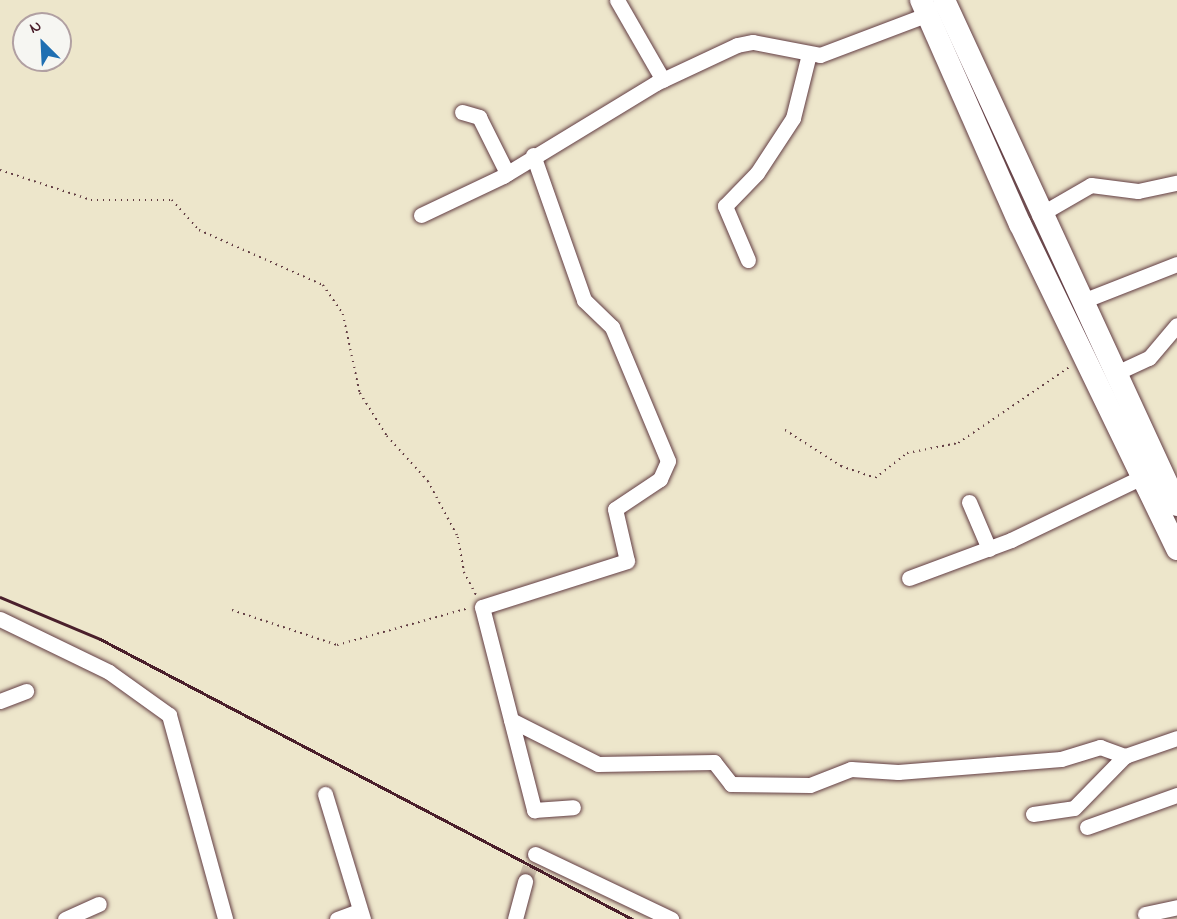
<!DOCTYPE html>
<html>
<head>
<meta charset="utf-8">
<style>
  body { margin:0 }
  #map { position:relative; width:1177px; height:919px; overflow:hidden; background:#ede6cb; font-family:"Indie Flower",sans-serif }
  div>[style] { position:absolute }
  [style*='--x'] { left:calc(var(--x)*1px); top:calc(var(--y)*1px); width:calc(var(--w)*1px); rotate:calc(var(--a)*1deg) }
  .minor-tunnel>* { height:15px; margin-top:-7.5px; transform-origin:0; background:repeating-linear-gradient(90deg,#ccbeab 0 15px,transparent 0 23px) }
  .path>* { height:1.5px; margin-top:-0.75px; transform-origin:0; background:repeating-linear-gradient(90deg,#623d43 0 1.5px,transparent 0 6px) }
  .roads { filter:drop-shadow(0 0 2px #623d43) drop-shadow(0 0 2px #623d43) }
  .minor>* { height:15px; margin:-7.5px; padding:0 7.5px; transform-origin:7.5px; border-radius:7.5px; background:#fff }
  .highway>* { height:22px; margin:-11px; padding:0 11px; transform-origin:11px; border-radius:11px; background:#fff }
  .rail>* { height:3px; margin:-1.5px; padding:0 1.5px; transform-origin:1.5px; border-radius:1.5px; background:#4a1f2b }
  span { translate:-50% -50%; white-space:nowrap; text-align:center; line-height:1.15; -webkit-text-stroke:4.5px #f6f6f2; paint-order:stroke }
  .north { position:absolute; left:12px; top:12px; width:60px; height:60px; box-sizing:border-box; background:#f6f6f2; border:2px solid #b1a0a2; border-radius:50%; rotate:336deg; font-size:16px; font-weight:700; line-height:24px; text-align:center; color:#4a1f2b }
  .north::after { content:''; display:block; margin:auto; width:21px; height:27px; background:#1f6fb2; clip-path:polygon(50% 0,100% 100%,50% 72%,0 100%) }
</style>
</head>
<body>
<div id="map">
  <div class="minor-tunnel">
    <div style="--x:525;--y:881;--w:29;--a:-70"></div>
  </div>
  <div class="path">
    <div style="--x:0;--y:170;--w:96;--a:18.2"></div>
    <div style="--x:91;--y:200;--w:81;--a:0"></div>
    <div style="--x:172;--y:200;--w:40;--a:48"></div>
    <div style="--x:199;--y:230;--w:136;--a:23.9"></div>
    <div style="--x:323;--y:285;--w:35;--a:55"></div>
    <div style="--x:343;--y:314;--w:81;--a:77.9"></div>
    <div style="--x:360;--y:393;--w:51;--a:57.9"></div>
    <div style="--x:387;--y:436;--w:61;--a:47.7"></div>
    <div style="--x:428;--y:481;--w:64;--a:61.8"></div>
    <div style="--x:458;--y:537;--w:36;--a:80"></div>
    <div style="--x:464;--y:572;--w:27;--a:62"></div>
    <div style="--x:785;--y:430;--w:67;--a:32.7"></div>
    <div style="--x:841;--y:466;--w:36;--a:19"></div>
    <div style="--x:875;--y:478;--w:41;--a:-38"></div>
    <div style="--x:907;--y:453;--w:52;--a:-11.1"></div>
    <div style="--x:958;--y:443;--w:137;--a:-34.3"></div>
    <div style="--x:232;--y:610;--w:111;--a:18.4"></div>
    <div style="--x:337;--y:645;--w:137;--a:-15.7"></div>
  </div>
  <div class="roads">
    <div class="minor">
      <div style="--x:617;--y:0;--w:92;--a:60.1"></div>
      <div style="--x:462;--y:112;--w:18;--a:16"></div>
      <div style="--x:479;--y:117;--w:63;--a:63.4"></div>
      <div style="--x:533;--y:155;--w:154;--a:70.6"></div>
      <div style="--x:584;--y:300;--w:39;--a:44"></div>
      <div style="--x:612;--y:327;--w:145;--a:67.3"></div>
      <div style="--x:668;--y:461;--w:20;--a:114"></div>
      <div style="--x:660;--y:479;--w:54;--a:146.3"></div>
      <div style="--x:615;--y:509;--w:53;--a:77"></div>
      <div style="--x:627;--y:561;--w:152;--a:162.4"></div>
      <div style="--x:482;--y:607;--w:210;--a:75.6"></div>
      <div style="--x:534;--y:810;--w:39;--a:-4"></div>
      <div style="--x:421;--y:215;--w:91;--a:-25.4"></div>
      <div style="--x:503;--y:176;--w:179;--a:-31.3"></div>
      <div style="--x:656;--y:83;--w:89;--a:-25.1"></div>
      <div style="--x:737;--y:45;--w:16;--a:-11"></div>
      <div style="--x:753;--y:42;--w:68;--a:11"></div>
      <div style="--x:820;--y:55;--w:113;--a:-20.7"></div>
      <div style="--x:1039;--y:215;--w:60;--a:-30"></div>
      <div style="--x:1091;--y:185;--w:47;--a:7.3"></div>
      <div style="--x:1138;--y:191;--w:40;--a:-12"></div>
      <div style="--x:748;--y:260;--w:59;--a:-113.1"></div>
      <div style="--x:725;--y:206;--w:46;--a:-45.9"></div>
      <div style="--x:757;--y:173;--w:66;--a:-56.8"></div>
      <div style="--x:793;--y:118;--w:66;--a:-76"></div>
      <div style="--x:1080;--y:302;--w:104;--a:-21.4"></div>
      <div style="--x:1114;--y:374;--w:38;--a:-25"></div>
      <div style="--x:1149;--y:358;--w:43;--a:-49.7"></div>
      <div style="--x:969;--y:502;--w:51;--a:66.9"></div>
      <div style="--x:909;--y:578;--w:109;--a:-20.4"></div>
      <div style="--x:1011;--y:540;--w:145;--a:-25.7"></div>
      <div style="--x:0;--y:619;--w:121;--a:25.9"></div>
      <div style="--x:109;--y:672;--w:74;--a:35.6"></div>
      <div style="--x:169;--y:715;--w:212;--a:74.6"></div>
      <div style="--x:0;--y:701;--w:28;--a:-21"></div>
      <div style="--x:511;--y:720;--w:97;--a:26.8"></div>
      <div style="--x:598;--y:764;--w:116;--a:-1"></div>
      <div style="--x:714;--y:762;--w:28;--a:52"></div>
      <div style="--x:731;--y:784;--w:79;--a:0.7"></div>
      <div style="--x:810;--y:785;--w:44;--a:-21.3"></div>
      <div style="--x:851;--y:769;--w:47;--a:3.7"></div>
      <div style="--x:898;--y:772;--w:101;--a:-4.5"></div>
      <div style="--x:999;--y:764;--w:62;--a:-4.6"></div>
      <div style="--x:1061;--y:759;--w:41;--a:-17.1"></div>
      <div style="--x:1100;--y:747;--w:27;--a:20"></div>
      <div style="--x:1125;--y:756;--w:55;--a:-19.1"></div>
      <div style="--x:325;--y:794;--w:131;--a:73.1"></div>
      <div style="--x:1033;--y:814;--w:41;--a:-8.3"></div>
      <div style="--x:1074;--y:808;--w:73;--a:-45.6"></div>
      <div style="--x:1087;--y:827;--w:96;--a:-19.6"></div>
      <div style="--x:535;--y:854;--w:151;--a:25.5"></div>
      <div style="--x:1145;--y:914;--w:33;--a:-12"></div>
      <div style="--x:65;--y:919;--w:37;--a:-24"></div>
      <div style="--x:337;--y:919;--w:23;--a:-20"></div>
      <div style="--x:515;--y:919;--w:39;--a:-75"></div>
    </div>
    <div class="highway">
      <div style="--x:921;--y:0;--w:245;--a:66.2"></div>
      <div style="--x:1020;--y:224;--w:361;--a:64.2"></div>
      <div style="--x:944;--y:0;--w:556;--a:65.23"></div>
    </div>
  </div>
  <div class="rail">
    <div style="--x:0;--y:597;--w:108;--a:22.8"></div>
    <div style="--x:100;--y:639;--w:601;--a:27.76"></div>
  </div>
  <div class="north">N</div>
</div>
</body>
</html>
